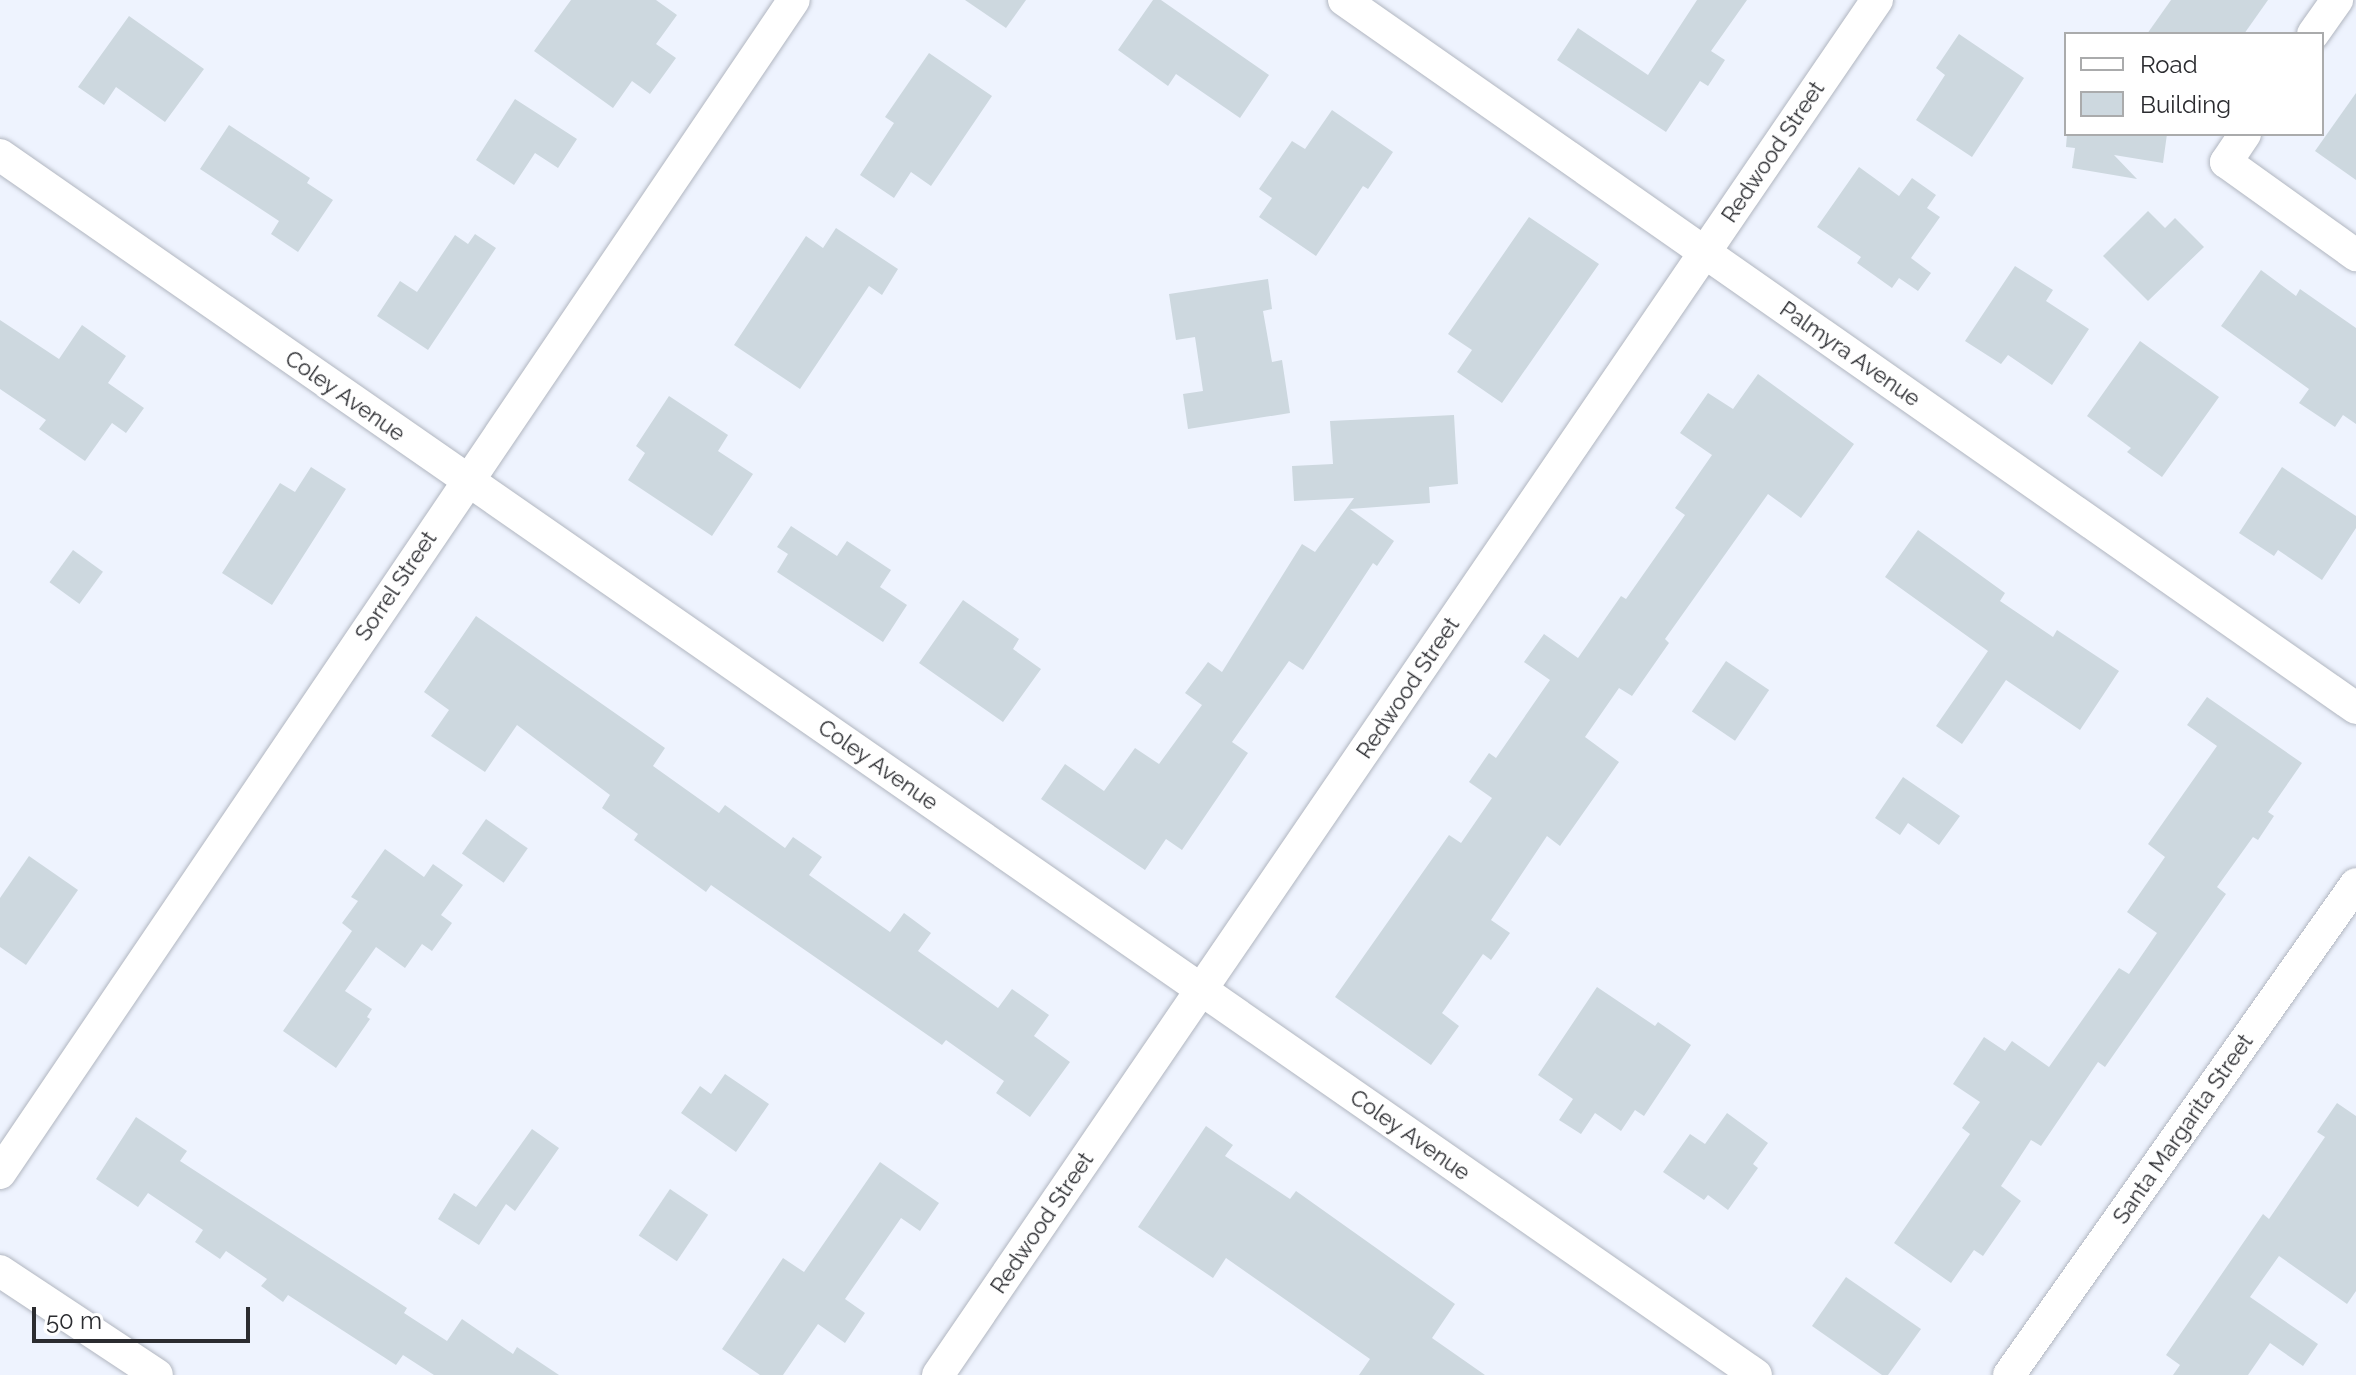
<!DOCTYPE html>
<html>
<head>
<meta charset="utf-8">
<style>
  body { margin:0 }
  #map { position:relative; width:2356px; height:1375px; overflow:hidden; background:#eef3fe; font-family:Raleway,sans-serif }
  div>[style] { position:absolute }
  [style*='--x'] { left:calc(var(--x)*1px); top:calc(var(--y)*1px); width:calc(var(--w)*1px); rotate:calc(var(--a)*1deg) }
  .building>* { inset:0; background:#cdd8df; transform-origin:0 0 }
  .roads { filter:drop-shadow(0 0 2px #b1b6c0) drop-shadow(0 0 2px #b1b6c0) }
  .minor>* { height:32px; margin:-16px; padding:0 16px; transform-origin:16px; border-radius:16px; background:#fff }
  span { translate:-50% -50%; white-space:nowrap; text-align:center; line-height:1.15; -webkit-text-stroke:6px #fff; paint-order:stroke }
  .street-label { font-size:22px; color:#2b2c30 }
  .legend { position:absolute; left:2064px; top:32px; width:260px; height:104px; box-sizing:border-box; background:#fff; border:2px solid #aaabac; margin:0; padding:10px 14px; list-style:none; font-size:24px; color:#2b2c30 }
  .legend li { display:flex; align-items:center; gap:16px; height:40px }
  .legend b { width:40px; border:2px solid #aaabac }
  .scale { position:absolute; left:32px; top:1307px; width:218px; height:36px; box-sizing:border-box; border:4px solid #2b2c30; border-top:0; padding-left:10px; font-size:24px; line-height:28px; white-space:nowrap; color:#2b2c30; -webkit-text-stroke:6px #fff; paint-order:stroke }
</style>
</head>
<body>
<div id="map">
  <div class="building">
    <div style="clip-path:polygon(571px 0,656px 0,677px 15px,656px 44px,676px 58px,650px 94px,632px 81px,613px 108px,534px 51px)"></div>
    <div style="clip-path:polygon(965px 0,1026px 0,1006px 28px)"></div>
    <div style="clip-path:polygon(1153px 0,1161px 0,1269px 75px,1240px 118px,1176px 74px,1168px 86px,1118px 50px)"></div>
    <div style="clip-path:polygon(1697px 0,1747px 0,1711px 51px,1725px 60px,1708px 86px,1700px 81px,1666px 132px,1557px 60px,1578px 28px,1648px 75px)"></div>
    <div style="clip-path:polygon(2171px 0,2268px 0,2244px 34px,2147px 34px)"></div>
    <div style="clip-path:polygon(129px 16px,204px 69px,165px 122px,116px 87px,104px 105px,78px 87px)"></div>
    <div style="clip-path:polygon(1959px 34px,2024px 78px,1972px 157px,1916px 120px,1945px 75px,1936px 68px)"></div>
    <div style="clip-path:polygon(929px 53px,992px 96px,931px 186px,911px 172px,894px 198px,860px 175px,894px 123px,885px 117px)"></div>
    <div style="clip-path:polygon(2356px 93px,2356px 180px,2315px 151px)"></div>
    <div style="clip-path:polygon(515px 99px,577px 139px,558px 168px,535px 153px,514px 185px,476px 160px)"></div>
    <div style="clip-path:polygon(1332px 110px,1393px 152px,1368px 189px,1363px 186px,1316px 256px,1259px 217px,1272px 198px,1259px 189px,1292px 141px,1305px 149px)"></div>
    <div style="clip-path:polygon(229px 125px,310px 178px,307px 183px,333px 200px,298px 252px,271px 234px,279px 221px,200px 169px)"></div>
    <div style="clip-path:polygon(2067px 134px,2167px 134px,2163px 163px,2114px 155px,2137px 179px,2072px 168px,2075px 148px,2066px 147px)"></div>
    <div style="clip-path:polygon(1859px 167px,1899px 196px,1912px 178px,1936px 195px,1927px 208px,1940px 217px,1911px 258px,1931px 273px,1918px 291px,1899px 278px,1892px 288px,1857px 263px,1861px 257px,1817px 227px)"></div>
    <div style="clip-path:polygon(2148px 211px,2165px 228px,2175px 218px,2204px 247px,2148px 301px,2103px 256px)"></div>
    <div style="clip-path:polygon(1529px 217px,1599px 264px,1502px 403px,1457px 372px,1472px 350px,1448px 334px)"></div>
    <div style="clip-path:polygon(836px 228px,898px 269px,882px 295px,869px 286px,800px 389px,734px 345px,806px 236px,823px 248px)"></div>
    <div style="clip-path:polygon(475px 234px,496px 248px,428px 350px,377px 316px,400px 281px,417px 292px,455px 235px,468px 244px)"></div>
    <div style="clip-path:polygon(2015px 266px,2053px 290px,2046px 301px,2089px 329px,2052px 385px,2008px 355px,2001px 364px,1965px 341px)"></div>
    <div style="clip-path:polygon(2261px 270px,2296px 296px,2300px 289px,2356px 328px,2356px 424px,2343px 415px,2335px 427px,2299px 403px,2309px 389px,2221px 326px)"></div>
    <div style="clip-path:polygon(1268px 279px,1272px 309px,1263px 311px,1272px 362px,1282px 360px,1290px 413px,1188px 429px,1183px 394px,1203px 391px,1195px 337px,1176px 340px,1169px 294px)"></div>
    <div style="clip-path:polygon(0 320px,59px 359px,82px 325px,126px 356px,108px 383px,144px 408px,126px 433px,112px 423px,85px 461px,39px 429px,46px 420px,0 389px)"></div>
    <div style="clip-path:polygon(2140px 341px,2219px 397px,2162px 477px,2127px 452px,2131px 448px,2087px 416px)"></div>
    <div style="clip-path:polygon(1758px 374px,1854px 444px,1801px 518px,1768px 494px,1665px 639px,1669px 643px,1632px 696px,1619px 688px,1585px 737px,1619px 762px,1560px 846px,1547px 836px,1491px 920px,1510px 933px,1491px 960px,1483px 954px,1442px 1013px,1459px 1026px,1431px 1065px,1335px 997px,1449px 835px,1461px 843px,1492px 798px,1469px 782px,1489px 753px,1496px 758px,1550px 680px,1524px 662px,1544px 634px,1578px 658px,1621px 596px,1626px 599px,1685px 515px,1675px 508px,1712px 455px,1680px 433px,1708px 393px,1733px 409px)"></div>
    <div style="clip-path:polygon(669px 396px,728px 435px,718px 451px,753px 474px,712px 536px,628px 480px,645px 453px,636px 446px)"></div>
    <div style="clip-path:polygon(1454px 415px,1458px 484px,1429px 487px,1430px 503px,1350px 509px,1394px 541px,1377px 566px,1373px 563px,1303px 670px,1289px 661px,1232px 742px,1248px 753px,1182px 850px,1166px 839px,1145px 870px,1041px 799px,1065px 764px,1104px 791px,1135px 748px,1159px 764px,1202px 705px,1185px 693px,1208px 662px,1222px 672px,1302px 544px,1315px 552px,1354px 498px,1294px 501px,1292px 466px,1333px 464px,1330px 421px)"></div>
    <div style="clip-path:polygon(311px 467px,346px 489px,272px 605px,222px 573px,280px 483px,295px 492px)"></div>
    <div style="clip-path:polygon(2282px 467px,2356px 516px,2356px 528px,2322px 580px,2278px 550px,2274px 556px,2239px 533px)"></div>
    <div style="clip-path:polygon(791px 526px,837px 556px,847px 541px,891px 570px,880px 587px,907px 605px,883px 642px,777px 572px,788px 554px,777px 547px)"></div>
    <div style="clip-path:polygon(1918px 530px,2005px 593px,2000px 601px,2053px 637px,2057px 630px,2119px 671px,2080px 730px,2006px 680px,1962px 744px,1936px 726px,1988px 651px,1885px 577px)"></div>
    <div style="left:73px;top:550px;width:37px;height:40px;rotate:36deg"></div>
    <div style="clip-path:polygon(963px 600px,1019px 639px,1013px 649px,1041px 669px,1003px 722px,919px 663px)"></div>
    <div style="clip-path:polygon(476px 616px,665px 748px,653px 766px,719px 813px,725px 805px,785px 848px,793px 837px,822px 857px,809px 875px,890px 932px,904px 913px,931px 933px,918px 951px,998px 1008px,1012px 989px,1049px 1015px,1034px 1036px,1070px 1062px,1030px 1117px,996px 1093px,1004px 1081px,946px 1040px,942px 1045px,711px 885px,706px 892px,634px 840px,638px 834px,602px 808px,610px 795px,517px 725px,485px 772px,431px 736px,449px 710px,424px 692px)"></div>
    <div style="left:1726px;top:661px;width:52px;height:61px;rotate:34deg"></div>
    <div style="clip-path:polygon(2207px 697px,2302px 763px,2268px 812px,2274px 816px,2258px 840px,2253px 837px,2217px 887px,2226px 894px,2105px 1067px,2098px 1062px,2041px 1146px,2031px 1140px,2001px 1186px,2021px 1201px,1983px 1256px,1974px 1250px,1951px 1283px,1894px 1243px,1970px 1134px,1962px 1128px,1980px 1102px,1953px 1084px,1984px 1037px,2005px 1051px,2012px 1041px,2049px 1067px,2119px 968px,2129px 974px,2157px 933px,2127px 912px,2165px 857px,2148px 844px,2217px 746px,2187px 725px)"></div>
    <div style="clip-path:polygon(1903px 777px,1960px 816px,1939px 845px,1908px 823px,1900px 835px,1875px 818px)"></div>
    <div style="left:486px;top:819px;width:51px;height:42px;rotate:35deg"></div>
    <div style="clip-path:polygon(385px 849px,424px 877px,433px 864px,463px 885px,441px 915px,452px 923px,432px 951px,422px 944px,405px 968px,376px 947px,345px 991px,372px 1009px,367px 1017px,370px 1019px,336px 1068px,283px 1031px,352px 931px,342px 923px,358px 901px,351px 897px)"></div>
    <div style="clip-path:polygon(29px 856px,78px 890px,26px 965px,0 947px,0 898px)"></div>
    <div style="clip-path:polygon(1597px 987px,1655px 1026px,1658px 1022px,1691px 1045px,1644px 1116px,1635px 1110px,1621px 1131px,1595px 1113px,1581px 1134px,1559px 1120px,1573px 1099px,1538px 1075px)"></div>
    <div style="clip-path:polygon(725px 1074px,769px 1104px,736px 1152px,681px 1113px,700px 1086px,711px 1094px)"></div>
    <div style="clip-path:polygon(2337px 1103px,2356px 1116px,2356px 1291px,2347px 1304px,2279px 1256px,2250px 1297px,2318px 1344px,2303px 1366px,2270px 1343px,2248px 1375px,2173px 1375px,2180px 1365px,2166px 1355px,2263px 1214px,2269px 1219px,2325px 1137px,2317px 1132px)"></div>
    <div style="clip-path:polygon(1727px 1113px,1768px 1143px,1753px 1164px,1758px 1168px,1728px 1210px,1708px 1195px,1704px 1200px,1663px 1172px,1690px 1134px,1705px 1144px)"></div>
    <div style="clip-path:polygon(136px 1117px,187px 1151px,180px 1161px,407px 1308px,404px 1313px,447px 1341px,462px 1319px,513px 1354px,517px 1347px,559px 1375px,434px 1375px,403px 1355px,396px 1365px,288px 1295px,283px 1302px,261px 1286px,267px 1279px,226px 1251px,220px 1259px,195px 1242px,203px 1230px,148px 1193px,138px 1207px,96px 1179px)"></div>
    <div style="clip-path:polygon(1206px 1126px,1233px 1145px,1225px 1156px,1290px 1199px,1296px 1191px,1455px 1304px,1432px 1338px,1485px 1375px,1359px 1375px,1370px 1359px,1226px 1258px,1213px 1278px,1138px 1227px)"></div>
    <div style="clip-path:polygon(532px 1129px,559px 1148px,515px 1211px,506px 1204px,479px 1245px,438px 1219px,454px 1193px,476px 1207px)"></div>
    <div style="clip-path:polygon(880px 1162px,939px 1203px,920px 1231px,901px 1218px,845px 1299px,865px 1313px,845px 1343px,818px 1324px,783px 1375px,760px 1375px,722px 1349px,783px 1258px,804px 1272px)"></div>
    <div style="left:670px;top:1189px;width:46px;height:56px;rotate:34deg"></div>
    <div style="clip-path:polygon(1846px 1277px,1921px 1329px,1888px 1375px,1882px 1375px,1812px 1326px)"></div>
  </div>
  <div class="roads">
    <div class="minor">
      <div style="--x:1344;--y:0;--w:1235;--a:34.98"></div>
      <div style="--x:2313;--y:34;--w:42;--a:-54.8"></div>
      <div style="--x:2245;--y:134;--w:34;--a:124"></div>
      <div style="--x:2226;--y:162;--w:160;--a:35.6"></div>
      <div style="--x:0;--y:155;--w:2138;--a:34.79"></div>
      <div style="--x:0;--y:1173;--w:1416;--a:-55.91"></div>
      <div style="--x:0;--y:1271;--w:188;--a:33.5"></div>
      <div style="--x:938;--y:1375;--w:1665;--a:-55.67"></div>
      <div style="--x:2009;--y:1375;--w:601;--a:-54.75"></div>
    </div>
  </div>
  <div class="street-label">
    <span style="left:1773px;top:152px;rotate:-56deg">Redwood Street</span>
    <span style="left:1850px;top:354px;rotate:35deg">Palmyra Avenue</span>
    <span style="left:345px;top:396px;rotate:35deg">Coley Avenue</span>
    <span style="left:396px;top:586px;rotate:-56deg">Sorrel Street</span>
    <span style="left:1408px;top:688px;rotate:-56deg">Redwood Street</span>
    <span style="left:878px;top:765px;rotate:35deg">Coley Avenue</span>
    <span style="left:2183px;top:1129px;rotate:-55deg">Santa Margarita Street</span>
    <span style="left:1410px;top:1135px;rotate:35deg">Coley Avenue</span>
    <span style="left:1042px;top:1223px;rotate:-56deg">Redwood Street</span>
  </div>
  <ul class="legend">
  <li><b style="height:10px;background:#fff"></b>Road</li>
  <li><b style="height:22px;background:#cdd8df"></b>Building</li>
  </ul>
  <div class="scale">50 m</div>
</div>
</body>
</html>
